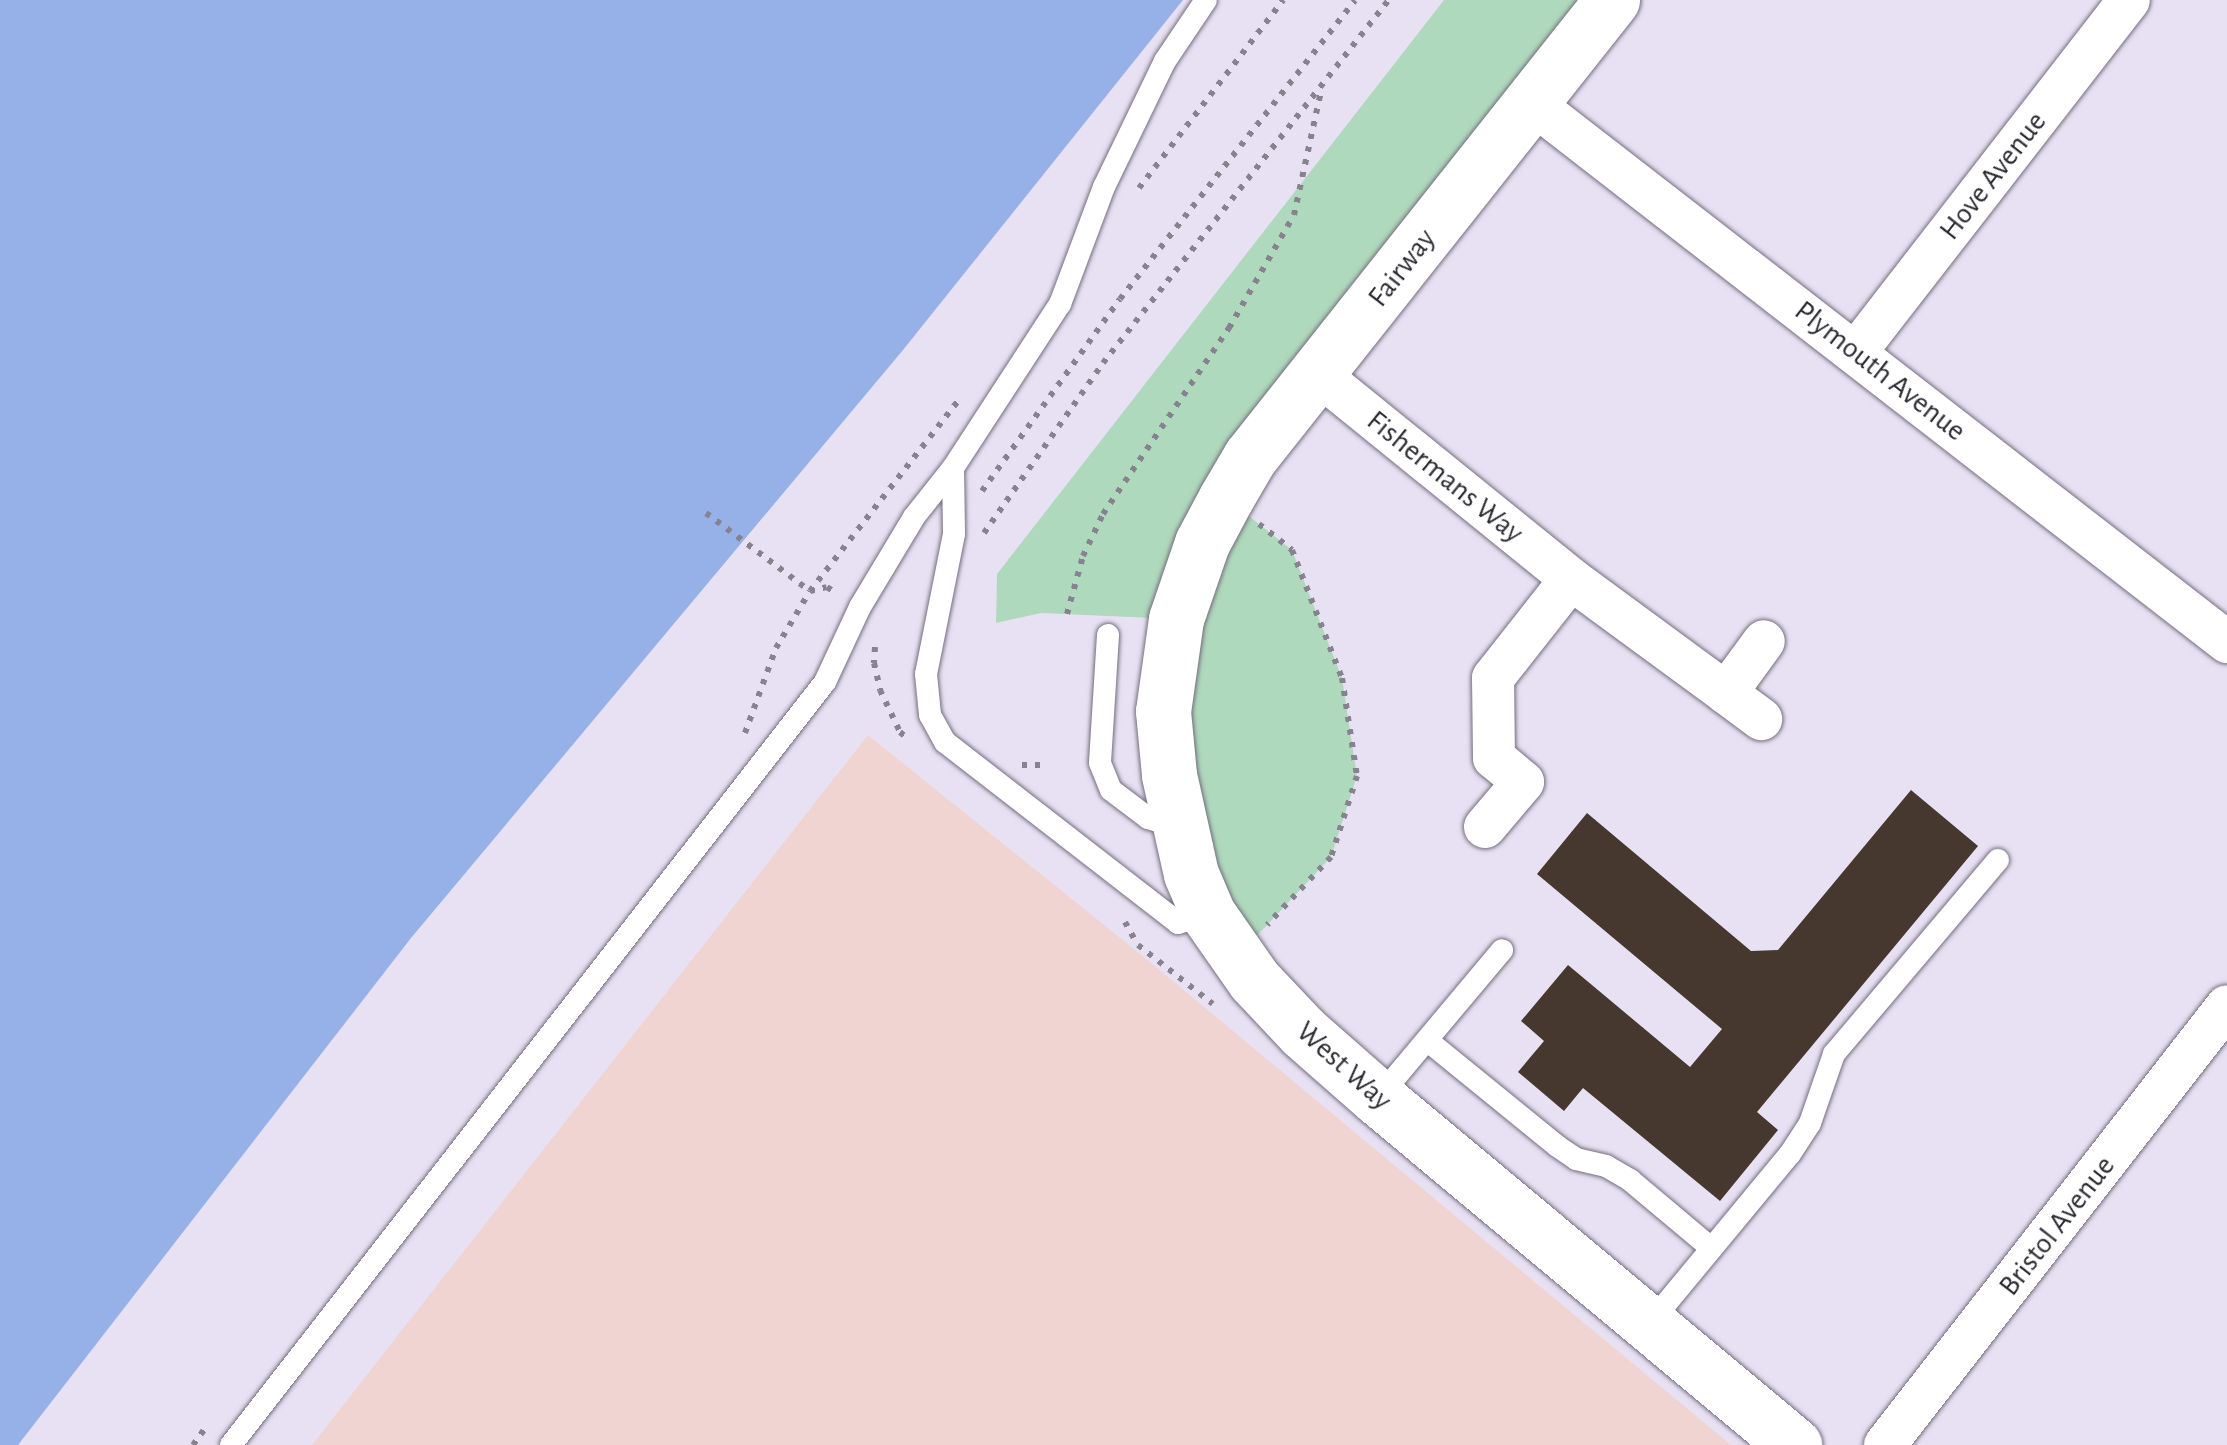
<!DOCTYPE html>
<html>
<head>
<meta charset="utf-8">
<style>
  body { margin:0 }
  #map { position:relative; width:2227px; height:1445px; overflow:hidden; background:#e8e1f4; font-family:"Alegreya Sans",sans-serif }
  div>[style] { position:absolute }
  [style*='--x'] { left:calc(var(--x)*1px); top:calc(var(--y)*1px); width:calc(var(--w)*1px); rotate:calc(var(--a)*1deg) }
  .education>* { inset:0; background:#efd4d2 }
  .green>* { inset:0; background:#afd9bc }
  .water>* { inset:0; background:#95b1e8 }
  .building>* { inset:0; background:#46382e }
  .path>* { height:6px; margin-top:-3px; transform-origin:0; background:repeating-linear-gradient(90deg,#87828f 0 5px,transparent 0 13px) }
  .roads { filter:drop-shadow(0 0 2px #746e7f) drop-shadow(0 0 2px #746e7f) }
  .service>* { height:22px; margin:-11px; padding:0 11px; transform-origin:11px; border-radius:11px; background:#fff }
  .minor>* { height:42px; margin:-21px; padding:0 21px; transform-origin:21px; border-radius:21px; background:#fff }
  .tertiary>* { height:55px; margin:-27.5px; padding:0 27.5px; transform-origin:27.5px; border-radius:27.5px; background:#fff }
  span { translate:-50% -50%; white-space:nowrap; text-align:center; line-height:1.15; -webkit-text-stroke:10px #fff; paint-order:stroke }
  .street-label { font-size:30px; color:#2d2a32 }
</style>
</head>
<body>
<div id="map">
  <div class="education">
    <div style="clip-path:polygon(868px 735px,1139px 953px,1731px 1445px,312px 1445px)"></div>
  </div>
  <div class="green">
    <div style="clip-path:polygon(1444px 0,1612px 0,1227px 499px,1292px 550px,1342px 678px,1357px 776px,1331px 857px,1237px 957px,1208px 914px,1175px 619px,1041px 613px,996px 623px,997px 574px)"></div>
  </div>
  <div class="water">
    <div style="clip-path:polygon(0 0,1183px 0,903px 350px,411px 938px,18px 1445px,0 1445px)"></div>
  </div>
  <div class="building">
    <div style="clip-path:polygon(1911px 790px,1978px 846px,1757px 1112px,1778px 1130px,1720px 1201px,1583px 1088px,1564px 1111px,1518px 1072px,1544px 1041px,1521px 1021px,1568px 965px,1690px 1067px,1722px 1029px,1537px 874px,1587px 813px,1751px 951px,1778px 950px)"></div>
  </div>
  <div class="path">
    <div style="--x:1139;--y:188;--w:237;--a:-52.5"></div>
    <div style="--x:982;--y:491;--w:236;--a:-54.3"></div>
    <div style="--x:1120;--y:299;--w:380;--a:-51.8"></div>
    <div style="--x:706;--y:513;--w:130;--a:36.9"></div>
    <div style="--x:810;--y:591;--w:17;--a:-13"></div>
    <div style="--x:827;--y:587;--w:11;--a:34"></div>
    <div style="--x:1259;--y:524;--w:42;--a:38.2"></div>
    <div style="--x:1292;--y:550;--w:137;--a:68.7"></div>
    <div style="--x:1342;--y:678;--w:99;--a:81.3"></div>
    <div style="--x:1357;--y:776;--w:85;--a:107.8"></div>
    <div style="--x:1331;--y:857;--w:93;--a:133.3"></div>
    <div style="--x:984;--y:533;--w:208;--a:-55"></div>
    <div style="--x:1103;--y:363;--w:462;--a:-51.8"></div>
    <div style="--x:1067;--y:614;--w:60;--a:-74.6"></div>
    <div style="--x:1083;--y:556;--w:47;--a:-64.5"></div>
    <div style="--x:1103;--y:514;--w:225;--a:-55.9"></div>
    <div style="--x:1229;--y:328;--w:130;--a:-60.1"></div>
    <div style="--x:1294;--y:215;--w:127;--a:-77.7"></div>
    <div style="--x:875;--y:647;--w:16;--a:94"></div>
    <div style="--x:874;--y:663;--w:28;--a:77"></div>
    <div style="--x:880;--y:690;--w:47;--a:64.5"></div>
    <div style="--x:900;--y:732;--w:12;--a:42"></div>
    <div style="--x:745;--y:733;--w:90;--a:-70"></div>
    <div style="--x:776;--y:648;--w:66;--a:-59.2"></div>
    <div style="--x:810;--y:591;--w:241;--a:-52.1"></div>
    <div style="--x:1022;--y:765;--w:19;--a:0"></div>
    <div style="--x:1125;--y:922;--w:26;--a:61"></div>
    <div style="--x:1138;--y:945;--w:95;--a:38.2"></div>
    <div style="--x:193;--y:1445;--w:19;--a:-54"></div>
  </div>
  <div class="roads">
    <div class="service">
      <div style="--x:953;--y:468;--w:66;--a:89.1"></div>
      <div style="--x:954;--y:534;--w:143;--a:101.3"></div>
      <div style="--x:926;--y:674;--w:41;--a:84.4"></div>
      <div style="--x:930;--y:715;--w:31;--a:61"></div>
      <div style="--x:945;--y:742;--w:295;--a:37.8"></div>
      <div style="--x:1178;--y:923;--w:31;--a:-17"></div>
      <div style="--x:1108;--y:635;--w:128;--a:93.6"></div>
      <div style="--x:1100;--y:763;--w:29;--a:68"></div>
      <div style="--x:1111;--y:790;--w:46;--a:37.1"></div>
      <div style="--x:1148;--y:818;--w:30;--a:17"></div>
      <div style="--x:1428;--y:1041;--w:166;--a:39.1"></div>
      <div style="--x:1557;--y:1146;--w:23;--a:34"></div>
      <div style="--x:1576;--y:1159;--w:31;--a:13"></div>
      <div style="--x:1606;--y:1166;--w:28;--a:30"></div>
      <div style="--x:1630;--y:1180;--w:106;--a:40"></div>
      <div style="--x:1378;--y:1098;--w:193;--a:-50"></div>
      <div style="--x:1650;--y:1323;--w:219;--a:-50.4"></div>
      <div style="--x:1790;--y:1154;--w:37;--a:-57"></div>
      <div style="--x:1810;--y:1123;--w:73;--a:-70.8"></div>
      <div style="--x:1834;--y:1054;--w:254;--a:-49.8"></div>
      <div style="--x:231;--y:1445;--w:967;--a:-52.1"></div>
      <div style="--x:825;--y:682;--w:83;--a:-65"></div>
      <div style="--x:860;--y:607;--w:105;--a:-59"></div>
      <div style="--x:914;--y:517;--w:63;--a:-51.5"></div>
      <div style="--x:953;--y:468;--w:196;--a:-56.9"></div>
      <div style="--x:1060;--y:304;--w:125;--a:-69.4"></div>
      <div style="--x:1104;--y:187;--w:140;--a:-64.2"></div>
      <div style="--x:1165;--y:61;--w:73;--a:-56.1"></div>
    </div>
    <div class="minor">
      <div style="--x:1532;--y:103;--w:880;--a:37.79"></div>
      <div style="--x:1856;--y:352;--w:445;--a:-52.2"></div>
      <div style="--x:1318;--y:374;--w:326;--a:39"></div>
      <div style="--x:1571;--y:579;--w:192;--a:36.3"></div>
      <div style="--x:1726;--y:693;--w:64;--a:-53.8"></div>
      <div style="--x:1726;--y:693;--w:44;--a:36.6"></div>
      <div style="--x:1485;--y:827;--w:59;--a:-49.8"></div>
      <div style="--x:1523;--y:782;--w:38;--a:-140"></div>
      <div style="--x:1494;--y:758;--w:80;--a:-90.7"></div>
      <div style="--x:1493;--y:678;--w:126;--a:-51.8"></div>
      <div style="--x:1885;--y:1445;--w:556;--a:-52.08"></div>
    </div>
    <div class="tertiary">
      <div style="--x:1612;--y:0;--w:583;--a:128.38"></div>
      <div style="--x:1250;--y:457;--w:48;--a:120.3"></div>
      <div style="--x:1226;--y:498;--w:51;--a:118.1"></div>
      <div style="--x:1202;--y:543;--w:80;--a:108.9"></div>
      <div style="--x:1176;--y:619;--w:93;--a:98"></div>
      <div style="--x:1163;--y:711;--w:64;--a:84.6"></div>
      <div style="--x:1169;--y:775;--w:101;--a:77.5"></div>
      <div style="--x:1191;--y:874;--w:43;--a:67"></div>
      <div style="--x:1208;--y:914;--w:80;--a:55.1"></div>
      <div style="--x:1254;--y:980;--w:71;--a:46.7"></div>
      <div style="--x:1303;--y:1032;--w:100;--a:41.3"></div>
      <div style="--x:1378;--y:1098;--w:542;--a:39.83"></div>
    </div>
  </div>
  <div class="street-label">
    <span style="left:1993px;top:176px;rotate:-52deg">Hove Avenue</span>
    <span style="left:1402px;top:268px;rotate:-52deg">Fairway</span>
    <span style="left:1880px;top:371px;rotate:38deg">Plymouth Avenue</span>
    <span style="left:1445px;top:477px;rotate:39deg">Fishermans Way</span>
    <span style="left:1344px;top:1066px;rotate:42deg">West Way</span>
    <span style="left:2057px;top:1226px;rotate:-52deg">Bristol Avenue</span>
  </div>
</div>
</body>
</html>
